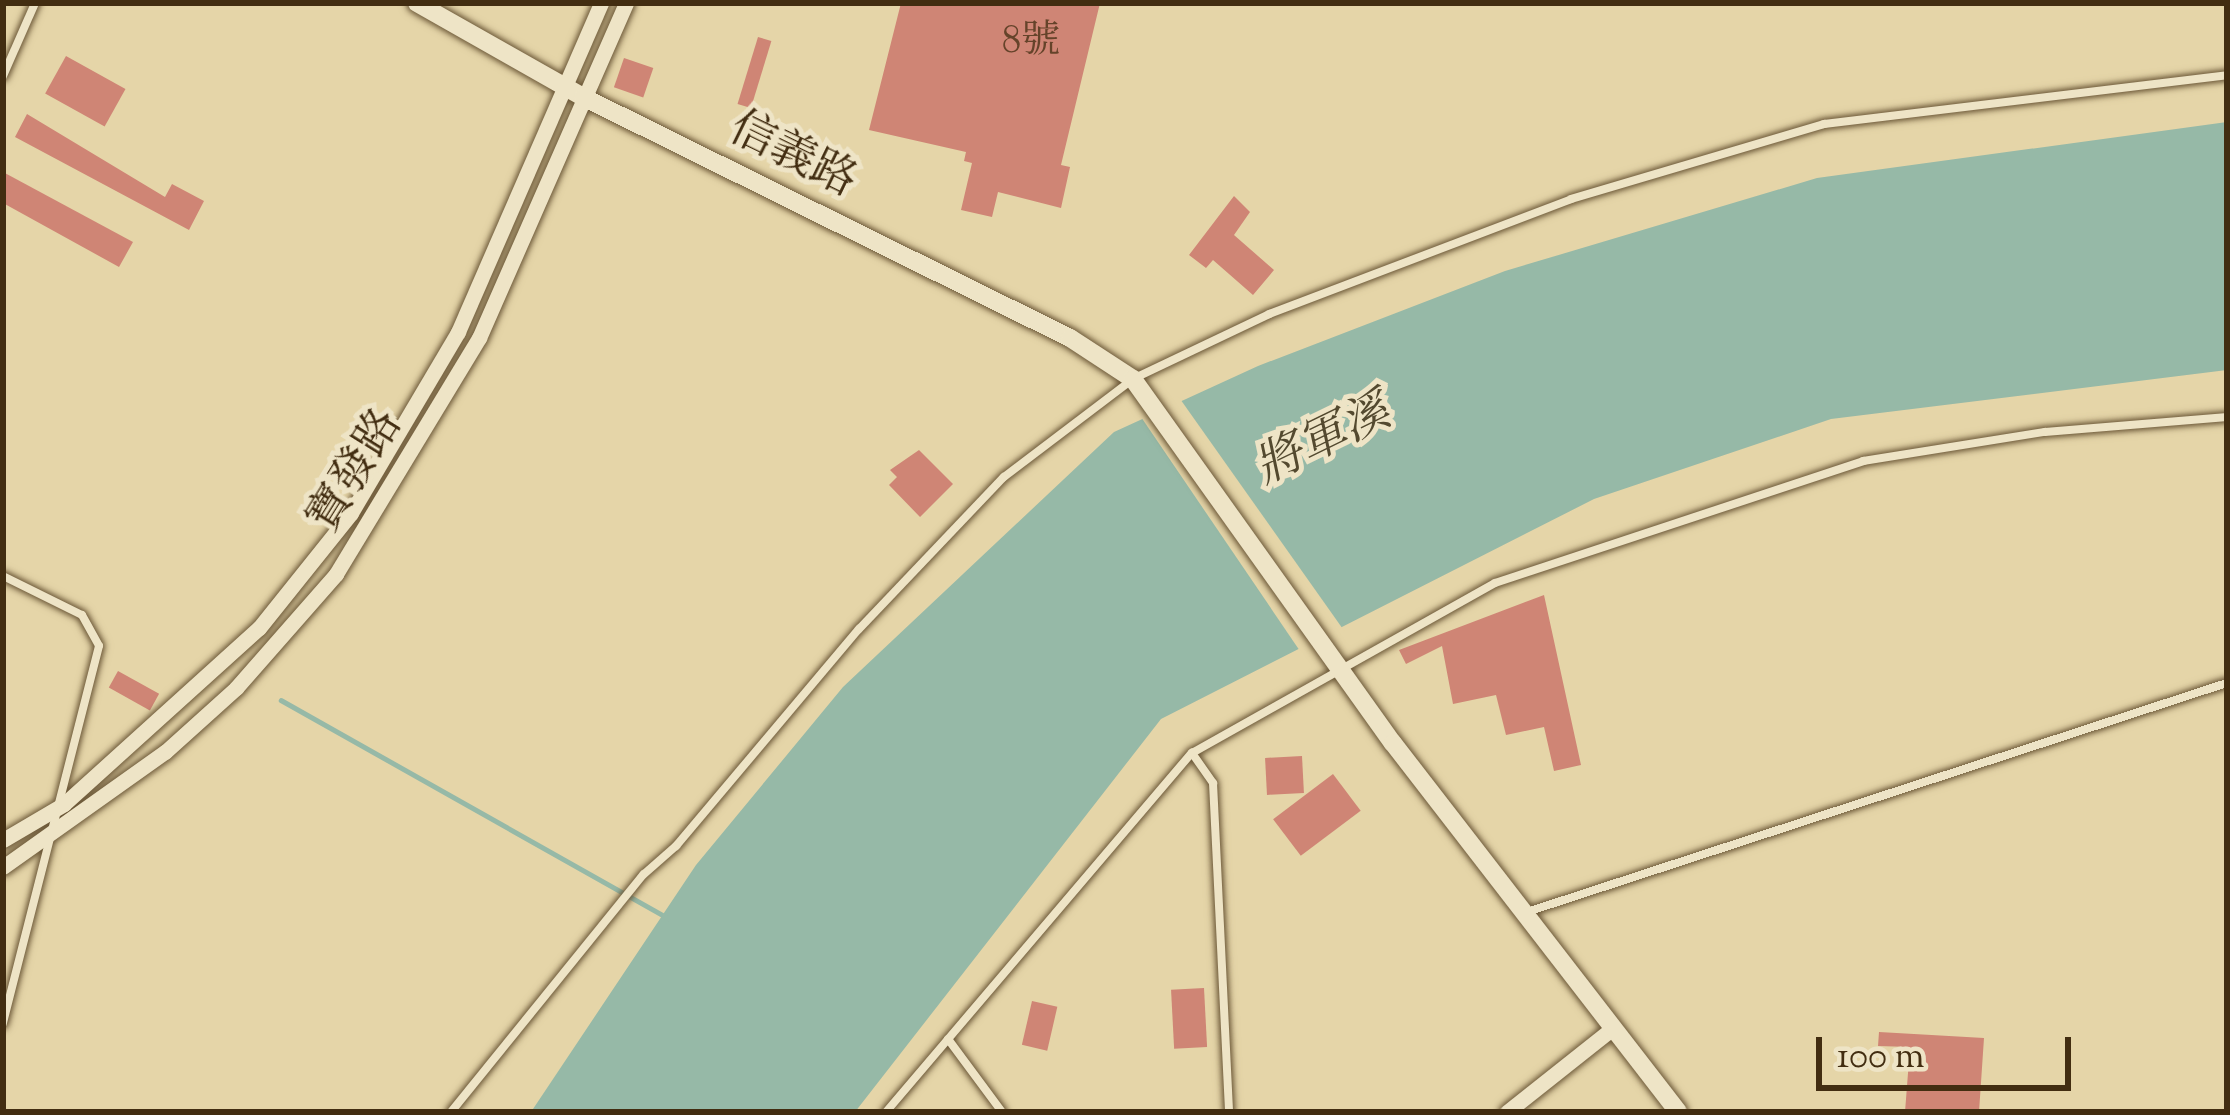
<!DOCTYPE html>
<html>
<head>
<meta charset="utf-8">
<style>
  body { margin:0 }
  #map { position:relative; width:2230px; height:1115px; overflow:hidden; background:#e5d5a8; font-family:"Sorts Mill Goudy","Noto Serif TC",serif }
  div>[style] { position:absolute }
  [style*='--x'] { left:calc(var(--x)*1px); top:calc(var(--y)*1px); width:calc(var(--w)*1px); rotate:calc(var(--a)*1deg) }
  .water>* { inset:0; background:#96b9a7 }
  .pier>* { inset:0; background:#e5d5a8 }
  .stream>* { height:4.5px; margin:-2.25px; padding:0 2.25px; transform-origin:2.25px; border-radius:2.25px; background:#96b9a7 }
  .building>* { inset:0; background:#cf8575; transform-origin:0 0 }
  .roads { filter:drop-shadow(0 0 3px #6b5737) drop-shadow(0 0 3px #6b5737) }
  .service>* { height:8px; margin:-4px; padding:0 4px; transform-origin:4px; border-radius:4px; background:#eee4c6 }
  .minor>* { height:15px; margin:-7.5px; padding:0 7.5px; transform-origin:7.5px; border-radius:7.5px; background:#eee4c6 }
  .tertiary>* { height:18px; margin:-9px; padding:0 9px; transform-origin:9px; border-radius:9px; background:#eee4c6 }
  span { translate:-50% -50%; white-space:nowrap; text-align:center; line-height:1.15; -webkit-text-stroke:10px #eee4c6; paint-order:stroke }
  .number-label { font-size:39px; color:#65432a }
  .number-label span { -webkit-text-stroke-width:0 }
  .street-label { font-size:45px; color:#422d11 }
  .water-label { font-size:48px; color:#53492f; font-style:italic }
  .frame { position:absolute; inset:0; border:6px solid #422d11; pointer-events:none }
  .scale { position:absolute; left:1816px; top:1037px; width:255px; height:54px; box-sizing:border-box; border:6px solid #422d11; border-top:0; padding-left:15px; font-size:36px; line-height:42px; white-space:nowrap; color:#422d11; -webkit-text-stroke:9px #eee4c6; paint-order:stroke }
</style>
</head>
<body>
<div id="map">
  <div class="water">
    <div style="clip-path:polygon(2227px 122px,2227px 370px,1831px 419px,1594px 499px,1161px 719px,855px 1112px,531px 1112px,696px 865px,843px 687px,1114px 432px,1258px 366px,1505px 271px,1817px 178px)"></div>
  </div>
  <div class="pier">
    <div style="clip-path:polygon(1178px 396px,1345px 632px,1302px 654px,1139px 414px)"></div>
  </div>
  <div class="stream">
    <div style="--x:281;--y:700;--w:444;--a:29.4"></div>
  </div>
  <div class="building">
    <div style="clip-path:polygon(901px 3px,1100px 3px,1061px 165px,1070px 167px,1061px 208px,998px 192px,992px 217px,961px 210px,972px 163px,964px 161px,966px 152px,869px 130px)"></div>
    <div style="left:758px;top:37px;width:14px;height:70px;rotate:17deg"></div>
    <div style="left:66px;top:56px;width:68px;height:43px;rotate:29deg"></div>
    <div style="left:624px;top:58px;width:31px;height:31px;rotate:19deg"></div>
    <div style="clip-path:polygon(27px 114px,165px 197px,172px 184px,204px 201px,189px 230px,15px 137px)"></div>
    <div style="clip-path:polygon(3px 172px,133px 242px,119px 267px,3px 203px)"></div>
    <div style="clip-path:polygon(1234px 196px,1250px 212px,1234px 235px,1274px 270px,1253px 295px,1213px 260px,1206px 268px,1189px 255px)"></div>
    <div style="clip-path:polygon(919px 450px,953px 484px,920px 517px,889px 485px,897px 477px,890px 470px)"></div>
    <div style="clip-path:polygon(1544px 595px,1581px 765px,1554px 771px,1544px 727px,1506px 735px,1496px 695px,1453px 704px,1442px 646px,1406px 664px,1399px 650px)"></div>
    <div style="left:118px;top:671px;width:47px;height:19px;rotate:29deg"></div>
    <div style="left:1302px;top:756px;width:37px;height:37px;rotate:87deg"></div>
    <div style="left:1333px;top:774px;width:46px;height:75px;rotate:53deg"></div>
    <div style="left:1204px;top:988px;width:59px;height:33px;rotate:87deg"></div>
    <div style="left:1032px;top:1001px;width:26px;height:45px;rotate:13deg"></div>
    <div style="clip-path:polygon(1879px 1032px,1984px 1038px,1979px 1112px,1905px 1112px,1910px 1047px,1878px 1046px)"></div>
  </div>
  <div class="roads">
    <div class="service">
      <div style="--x:3;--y:76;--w:80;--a:-66.3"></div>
      <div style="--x:3;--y:576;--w:88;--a:26.3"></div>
      <div style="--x:82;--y:615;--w:35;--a:61"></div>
      <div style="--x:99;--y:646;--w:390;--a:104.3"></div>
      <div style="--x:1192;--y:753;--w:37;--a:55"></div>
      <div style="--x:1213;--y:783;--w:329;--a:87.2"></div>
      <div style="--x:1527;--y:912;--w:737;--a:-18.12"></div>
      <div style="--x:948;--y:1039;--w:91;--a:53.5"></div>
      <div style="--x:451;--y:1112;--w:306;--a:-51"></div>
      <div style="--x:644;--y:874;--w:43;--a:-41.2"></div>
      <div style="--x:676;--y:846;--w:284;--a:-49.9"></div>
      <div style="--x:859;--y:629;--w:210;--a:-46.4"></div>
      <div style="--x:1004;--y:477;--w:162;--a:-37.2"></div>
      <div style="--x:1133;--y:379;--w:151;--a:-25.5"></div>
      <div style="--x:1269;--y:314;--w:323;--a:-20.8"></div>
      <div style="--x:1571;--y:199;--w:264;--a:-16.5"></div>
      <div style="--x:1824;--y:124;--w:406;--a:-6.9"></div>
      <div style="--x:886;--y:1112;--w:472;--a:-49.6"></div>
      <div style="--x:1192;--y:753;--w:347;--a:-29.3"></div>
      <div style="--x:1495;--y:583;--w:388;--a:-18.3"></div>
      <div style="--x:1863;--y:461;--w:184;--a:-9.1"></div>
      <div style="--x:2045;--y:432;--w:183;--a:-4.7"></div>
    </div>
    <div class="minor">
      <div style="--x:3;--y:840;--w:71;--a:-30.5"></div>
      <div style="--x:64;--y:804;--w:263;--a:-42.1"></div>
      <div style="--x:259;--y:628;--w:147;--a:-51.3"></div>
      <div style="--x:351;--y:513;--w:210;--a:-59.4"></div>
      <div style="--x:458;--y:332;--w:359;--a:-66.5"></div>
      <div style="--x:3;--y:867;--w:199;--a:-35.4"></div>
      <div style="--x:165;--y:752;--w:96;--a:-42"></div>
      <div style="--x:236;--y:688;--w:152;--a:-48.7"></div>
      <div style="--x:336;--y:574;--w:276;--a:-58.8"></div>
      <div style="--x:479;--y:338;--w:366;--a:-66.3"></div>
      <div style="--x:1507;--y:1112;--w:135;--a:-38.4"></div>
    </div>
    <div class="tertiary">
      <div style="--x:417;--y:3;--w:191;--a:29.5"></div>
      <div style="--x:583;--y:97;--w:543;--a:26.33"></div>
      <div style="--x:1070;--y:338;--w:75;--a:33.1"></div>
      <div style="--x:1133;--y:379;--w:447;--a:54.5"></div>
      <div style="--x:1393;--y:743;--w:466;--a:52.3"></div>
    </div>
  </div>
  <div class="number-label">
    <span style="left:1031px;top:43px">8號</span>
  </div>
  <div class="street-label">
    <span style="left:792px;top:157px;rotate:26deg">信義路</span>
    <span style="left:357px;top:472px;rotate:-58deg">寶發路</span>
  </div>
  <div class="water-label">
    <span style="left:1324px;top:442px;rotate:-26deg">將軍溪</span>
  </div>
  <div class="frame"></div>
  <div class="scale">100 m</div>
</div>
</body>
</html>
